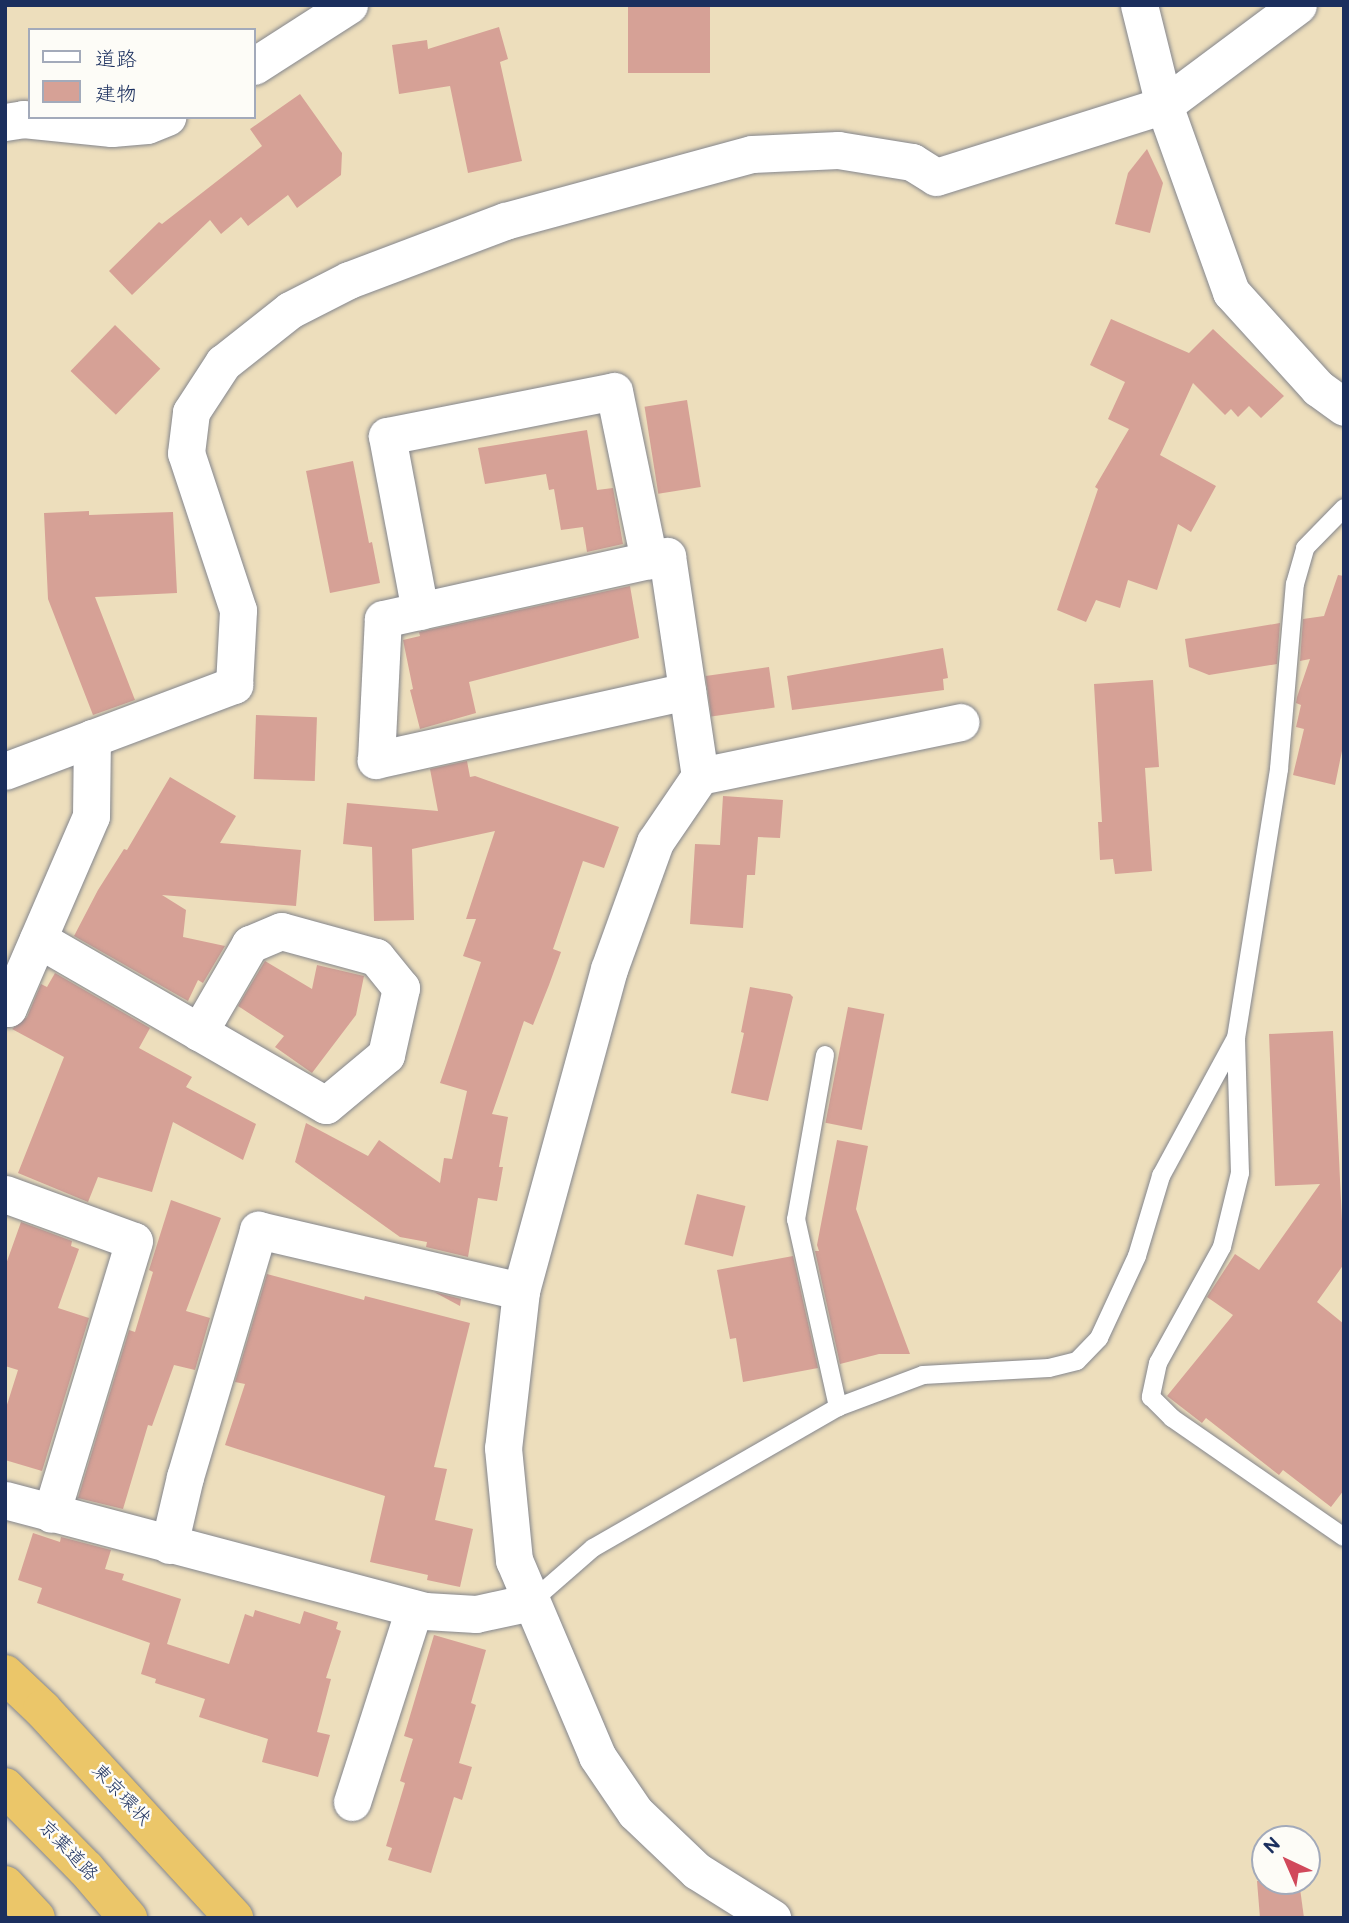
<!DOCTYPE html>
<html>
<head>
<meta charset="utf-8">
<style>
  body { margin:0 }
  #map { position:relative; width:1349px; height:1923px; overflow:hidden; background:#eddebc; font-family:"Balsamiq Sans","Klee One",sans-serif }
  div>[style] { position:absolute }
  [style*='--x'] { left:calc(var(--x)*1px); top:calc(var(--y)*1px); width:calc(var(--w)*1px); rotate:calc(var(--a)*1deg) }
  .building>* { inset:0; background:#d6a196; transform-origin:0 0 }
  .roads { filter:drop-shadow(0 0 2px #84868d) drop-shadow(0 0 2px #84868d) }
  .lane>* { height:18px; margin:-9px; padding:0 9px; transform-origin:9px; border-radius:9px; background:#fff }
  .street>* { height:37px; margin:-18.5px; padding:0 18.5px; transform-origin:18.5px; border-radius:18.5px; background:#fff }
  .highway>* { height:38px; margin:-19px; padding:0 19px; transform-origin:19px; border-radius:19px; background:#ebc669 }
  span { translate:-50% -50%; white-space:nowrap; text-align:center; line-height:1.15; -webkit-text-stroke:5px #fdfcf7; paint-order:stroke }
  .street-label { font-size:19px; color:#1b2f5e }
  .frame { position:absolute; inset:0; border:7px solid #1b2f5e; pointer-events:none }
  .legend { position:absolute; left:28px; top:28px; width:228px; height:91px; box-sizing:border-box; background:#fdfcf7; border:2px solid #a3aaba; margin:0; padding:9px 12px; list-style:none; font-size:21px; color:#1b2f5e }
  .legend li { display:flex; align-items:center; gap:14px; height:35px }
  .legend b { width:35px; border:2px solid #a3aaba }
  .north { position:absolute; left:1251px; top:1825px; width:70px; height:70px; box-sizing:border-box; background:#fdfcf7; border:2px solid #a3aaba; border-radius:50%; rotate:316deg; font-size:19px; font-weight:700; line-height:28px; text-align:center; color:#1b2f5e }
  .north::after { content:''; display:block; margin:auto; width:24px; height:32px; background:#d1495b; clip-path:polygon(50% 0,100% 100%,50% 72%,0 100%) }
</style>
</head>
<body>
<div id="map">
  <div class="building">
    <div style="left:628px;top:5px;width:82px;height:68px"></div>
    <div style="clip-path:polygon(499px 27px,508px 59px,500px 62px,522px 161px,468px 173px,450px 86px,399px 94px,392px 45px,427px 40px,428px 49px)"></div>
    <div style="clip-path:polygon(300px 94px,342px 153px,341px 175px,297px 208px,288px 195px,248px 226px,241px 217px,221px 234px,210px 220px,132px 295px,109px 271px,159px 222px,162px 224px,262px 146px,250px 129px)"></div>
    <div style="clip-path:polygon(1147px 149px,1163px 183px,1150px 233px,1115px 224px,1128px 173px)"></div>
    <div style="clip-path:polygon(1111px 319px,1189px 353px,1213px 329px,1284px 396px,1261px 418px,1249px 406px,1238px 417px,1231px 409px,1225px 415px,1193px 383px,1160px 455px,1216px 486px,1191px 532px,1178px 524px,1157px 590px,1128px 580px,1120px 608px,1096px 600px,1086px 622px,1057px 610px,1098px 489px,1095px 487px,1129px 429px,1108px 419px,1125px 382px,1090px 365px)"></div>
    <div style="left:115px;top:325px;width:63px;height:64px;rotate:44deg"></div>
    <div style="left:687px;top:400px;width:88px;height:43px;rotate:81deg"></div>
    <div style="clip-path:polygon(587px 430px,597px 490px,613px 488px,623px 544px,587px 552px,583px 527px,561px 530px,554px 489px,549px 490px,546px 474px,485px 484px,478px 448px)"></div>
    <div style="clip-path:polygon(353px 461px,369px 543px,372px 542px,380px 583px,330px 593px,306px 471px)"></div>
    <div style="clip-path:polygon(89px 511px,89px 515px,173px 512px,177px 593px,95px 597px,135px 700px,93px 715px,48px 599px,44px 513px)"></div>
    <div style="clip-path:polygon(1338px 575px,1344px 576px,1343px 746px,1335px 785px,1293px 775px,1304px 729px,1296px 727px,1301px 705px,1296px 703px,1297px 697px,1310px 659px,1300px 661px,1303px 619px,1324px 616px)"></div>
    <div style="clip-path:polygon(630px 586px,639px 638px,469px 682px,476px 713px,420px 729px,410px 690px,413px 689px,403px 640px,420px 636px,419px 632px)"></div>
    <div style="clip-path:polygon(1280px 623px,1277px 664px,1209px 675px,1189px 667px,1185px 639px)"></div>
    <div style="clip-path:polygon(943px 648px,948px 678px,943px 679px,944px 690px,792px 710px,787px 676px)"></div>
    <div style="left:769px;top:667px;width:41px;height:64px;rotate:82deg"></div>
    <div style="clip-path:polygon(1153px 680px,1159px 767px,1145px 768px,1152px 871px,1115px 874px,1113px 859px,1100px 860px,1098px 822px,1102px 822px,1094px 684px)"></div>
    <div style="left:256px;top:715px;width:61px;height:64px;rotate:2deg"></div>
    <div style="clip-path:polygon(467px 761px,470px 777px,475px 776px,619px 827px,604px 868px,583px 861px,553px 949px,561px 952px,549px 985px,533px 1025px,524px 1021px,492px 1114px,508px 1117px,499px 1167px,503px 1167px,497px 1201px,478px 1198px,468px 1257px,426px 1247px,427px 1242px,400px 1237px,295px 1162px,306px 1123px,368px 1156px,379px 1140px,440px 1183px,444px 1158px,452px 1159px,467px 1091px,440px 1083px,481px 962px,463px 956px,476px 919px,466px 919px,495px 831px,412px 849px,414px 920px,374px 921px,372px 847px,343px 844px,347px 803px,438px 811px,430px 769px)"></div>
    <div style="clip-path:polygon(170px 777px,236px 816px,220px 843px,301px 850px,296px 906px,162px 895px,186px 910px,183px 937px,225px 946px,203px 983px,198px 980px,188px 1001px,74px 936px,98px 890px,124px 849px,127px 850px)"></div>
    <div style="clip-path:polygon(723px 796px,783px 800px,780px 838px,758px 837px,755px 875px,747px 875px,743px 928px,690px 924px,695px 844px,720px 845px)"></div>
    <div style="clip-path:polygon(265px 961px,312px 989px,317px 965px,364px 976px,356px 1015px,312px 1073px,275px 1047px,284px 1036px,238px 1006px)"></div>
    <div style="clip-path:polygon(55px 973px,150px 1028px,139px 1048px,192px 1077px,186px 1087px,256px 1124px,243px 1160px,173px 1122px,152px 1192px,98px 1177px,88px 1202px,18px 1173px,64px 1057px,12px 1029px,27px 1017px,41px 984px,47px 987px)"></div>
    <div style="clip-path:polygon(750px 987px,790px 994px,793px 997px,768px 1101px,731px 1093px,744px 1033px,741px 1032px)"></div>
    <div style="left:848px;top:1007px;width:37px;height:118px;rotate:11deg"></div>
    <div style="clip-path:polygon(1333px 1031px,1344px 1264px,1317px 1302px,1344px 1324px,1344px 1490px,1331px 1507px,1283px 1470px,1279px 1475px,1206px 1418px,1202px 1423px,1167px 1396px,1233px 1315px,1207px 1297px,1235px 1254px,1259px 1270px,1320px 1184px,1275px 1186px,1269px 1034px)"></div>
    <div style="clip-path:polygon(837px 1140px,868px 1146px,856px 1209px,910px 1354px,879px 1354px,840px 1364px,815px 1251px,819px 1251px,817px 1245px)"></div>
    <div style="left:697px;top:1194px;width:50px;height:52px;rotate:14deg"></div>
    <div style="clip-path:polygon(171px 1200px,221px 1218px,186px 1311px,210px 1318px,195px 1370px,174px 1365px,152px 1426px,148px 1425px,123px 1509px,78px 1498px,129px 1330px,135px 1332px,153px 1272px,149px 1270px)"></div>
    <div style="clip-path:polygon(21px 1222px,72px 1241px,71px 1246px,79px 1249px,58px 1308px,89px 1318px,42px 1471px,5px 1460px,5px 1411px,18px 1370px,5px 1366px,5px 1267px)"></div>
    <div style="clip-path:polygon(793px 1256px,818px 1368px,743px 1382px,736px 1338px,730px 1339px,717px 1270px)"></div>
    <div style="clip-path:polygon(267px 1274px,364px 1300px,365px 1296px,470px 1323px,434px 1467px,447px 1469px,435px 1520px,473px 1529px,460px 1587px,427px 1580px,428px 1575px,370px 1562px,385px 1496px,225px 1445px,245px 1384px,235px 1382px)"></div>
    <div style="clip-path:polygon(434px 1292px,461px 1299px,460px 1306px)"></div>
    <div style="clip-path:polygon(33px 1533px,60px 1542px,61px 1537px,111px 1550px,105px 1569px,124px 1574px,122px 1580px,181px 1599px,167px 1644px,229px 1664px,245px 1614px,253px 1617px,255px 1610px,300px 1624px,304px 1611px,338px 1622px,336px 1629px,341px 1631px,326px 1678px,331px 1679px,317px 1732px,330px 1735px,318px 1777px,262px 1762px,268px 1739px,199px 1717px,205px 1699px,155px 1683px,156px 1679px,141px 1674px,150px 1643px,37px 1603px,42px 1588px,18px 1580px)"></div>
    <div style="clip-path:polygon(434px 1635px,486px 1650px,471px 1703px,476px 1705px,459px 1763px,472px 1767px,462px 1800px,454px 1797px,431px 1873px,388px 1860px,392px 1848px,386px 1846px,405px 1783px,400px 1781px,413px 1739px,404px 1736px)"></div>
    <div style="clip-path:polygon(1257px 1881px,1299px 1881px,1304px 1918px,1260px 1918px)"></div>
  </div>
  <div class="roads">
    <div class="lane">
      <div style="--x:1236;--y:1039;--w:134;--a:88.3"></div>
      <div style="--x:1240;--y:1173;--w:76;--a:103.7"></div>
      <div style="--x:1222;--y:1247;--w:132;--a:118.9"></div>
      <div style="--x:1158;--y:1363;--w:35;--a:102"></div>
      <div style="--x:1151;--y:1397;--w:30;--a:45"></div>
      <div style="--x:1172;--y:1418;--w:209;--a:34.7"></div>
      <div style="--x:825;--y:1055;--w:167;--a:100"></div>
      <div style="--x:796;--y:1219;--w:193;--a:77.4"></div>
      <div style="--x:531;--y:1602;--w:82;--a:-41.1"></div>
      <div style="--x:593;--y:1548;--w:283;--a:-29.9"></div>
      <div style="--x:838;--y:1407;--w:91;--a:-20.6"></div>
      <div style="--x:923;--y:1375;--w:126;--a:-3.2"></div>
      <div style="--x:1049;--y:1368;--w:29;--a:-14"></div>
      <div style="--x:1077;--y:1361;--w:32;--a:-46"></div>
      <div style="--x:1099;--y:1338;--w:90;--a:-65.1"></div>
      <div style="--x:1137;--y:1256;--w:84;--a:-73.3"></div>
      <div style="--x:1161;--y:1176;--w:157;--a:-61.5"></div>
      <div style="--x:1236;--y:1038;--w:272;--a:-80.9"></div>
      <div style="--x:1279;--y:769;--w:186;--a:-85.1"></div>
      <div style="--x:1295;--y:584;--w:37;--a:-74"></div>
      <div style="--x:1305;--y:548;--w:56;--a:-45.7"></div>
    </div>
    <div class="street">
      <div style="--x:1139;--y:5;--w:103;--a:76"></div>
      <div style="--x:1164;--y:105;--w:199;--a:70.3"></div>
      <div style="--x:1231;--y:292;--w:130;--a:47.8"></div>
      <div style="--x:1318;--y:388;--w:32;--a:36"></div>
      <div style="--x:254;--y:66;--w:113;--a:-32.7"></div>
      <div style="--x:5;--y:122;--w:18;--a:-9"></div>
      <div style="--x:23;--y:119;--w:89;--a:5.8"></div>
      <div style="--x:112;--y:128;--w:35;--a:-5"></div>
      <div style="--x:147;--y:125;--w:22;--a:-22"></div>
      <div style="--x:420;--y:611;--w:178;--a:-100.7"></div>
      <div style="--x:387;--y:436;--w:231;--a:-11.2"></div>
      <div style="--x:614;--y:391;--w:173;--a:78.3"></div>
      <div style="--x:687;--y:691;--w:319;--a:167.5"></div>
      <div style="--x:376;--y:760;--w:141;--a:-87.2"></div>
      <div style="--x:383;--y:619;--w:291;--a:-12.5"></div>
      <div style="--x:667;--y:556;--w:222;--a:81.5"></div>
      <div style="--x:700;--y:776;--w:80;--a:124.3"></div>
      <div style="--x:655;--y:842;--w:135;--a:109.9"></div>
      <div style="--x:609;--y:969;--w:334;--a:105.3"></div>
      <div style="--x:521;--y:1291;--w:158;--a:96.5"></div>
      <div style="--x:503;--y:1448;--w:113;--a:84.4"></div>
      <div style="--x:514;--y:1560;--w:213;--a:67"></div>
      <div style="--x:597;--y:1756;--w:68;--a:55.8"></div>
      <div style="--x:635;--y:1812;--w:86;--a:43.6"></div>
      <div style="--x:697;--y:1871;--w:89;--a:32.1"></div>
      <div style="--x:5;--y:771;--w:245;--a:-20.6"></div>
      <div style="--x:234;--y:685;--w:75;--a:-86.9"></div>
      <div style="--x:238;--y:610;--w:165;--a:-108.3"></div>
      <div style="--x:186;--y:453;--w:41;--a:-83"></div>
      <div style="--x:191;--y:412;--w:59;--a:-56.9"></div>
      <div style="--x:223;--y:363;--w:85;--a:-38.3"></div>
      <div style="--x:290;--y:310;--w:66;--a:-27"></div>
      <div style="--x:349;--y:280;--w:167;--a:-20.7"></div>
      <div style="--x:505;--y:221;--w:256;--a:-15.2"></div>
      <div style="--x:752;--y:154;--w:86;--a:-2.7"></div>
      <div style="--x:838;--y:150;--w:75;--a:9.2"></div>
      <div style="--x:912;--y:162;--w:28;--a:32"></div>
      <div style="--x:936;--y:177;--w:239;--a:-17.5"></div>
      <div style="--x:1164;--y:105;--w:167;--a:-36.7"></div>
      <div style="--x:700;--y:776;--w:266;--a:-11.7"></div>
      <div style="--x:38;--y:939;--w:332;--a:30"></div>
      <div style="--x:326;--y:1105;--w:78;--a:-39.8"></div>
      <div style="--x:386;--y:1055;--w:69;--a:-77.4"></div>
      <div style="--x:401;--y:988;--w:40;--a:-129"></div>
      <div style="--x:376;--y:957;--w:98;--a:-164.7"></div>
      <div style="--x:281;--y:931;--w:34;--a:157"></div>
      <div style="--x:250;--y:944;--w:102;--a:120.1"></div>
      <div style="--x:5;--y:1007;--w:3;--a:18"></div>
      <div style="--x:8;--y:1008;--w:209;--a:-66.6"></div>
      <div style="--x:91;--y:816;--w:78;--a:-89.3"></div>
      <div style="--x:5;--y:1194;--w:137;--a:20"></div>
      <div style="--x:134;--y:1241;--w:285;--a:106.9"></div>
      <div style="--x:5;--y:1500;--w:434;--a:14.8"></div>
      <div style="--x:425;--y:1611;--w:51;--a:3.4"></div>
      <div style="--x:476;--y:1614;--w:56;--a:-12.3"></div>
      <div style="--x:169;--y:1545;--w:70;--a:-76.8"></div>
      <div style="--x:185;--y:1477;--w:258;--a:-73.5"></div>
      <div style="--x:258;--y:1230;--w:270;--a:13.1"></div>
      <div style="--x:352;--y:1802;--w:203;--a:-72.2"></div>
    </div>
    <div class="highway">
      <div style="--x:5;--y:1674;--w:51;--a:43.4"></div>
      <div style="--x:42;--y:1709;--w:284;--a:47.4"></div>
      <div style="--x:5;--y:1787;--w:115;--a:45.4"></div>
      <div style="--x:86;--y:1869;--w:65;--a:49.4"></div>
      <div style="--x:5;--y:1885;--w:45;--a:46.8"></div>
    </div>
  </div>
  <div class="street-label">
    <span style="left:121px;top:1795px;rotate:47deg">東京環状</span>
    <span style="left:68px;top:1851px;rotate:46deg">京葉道路</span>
  </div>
  <div class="frame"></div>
  <ul class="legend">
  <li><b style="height:9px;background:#fff"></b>道路</li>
  <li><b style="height:19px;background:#d6a196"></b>建物</li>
  </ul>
  <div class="north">N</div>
</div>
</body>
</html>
